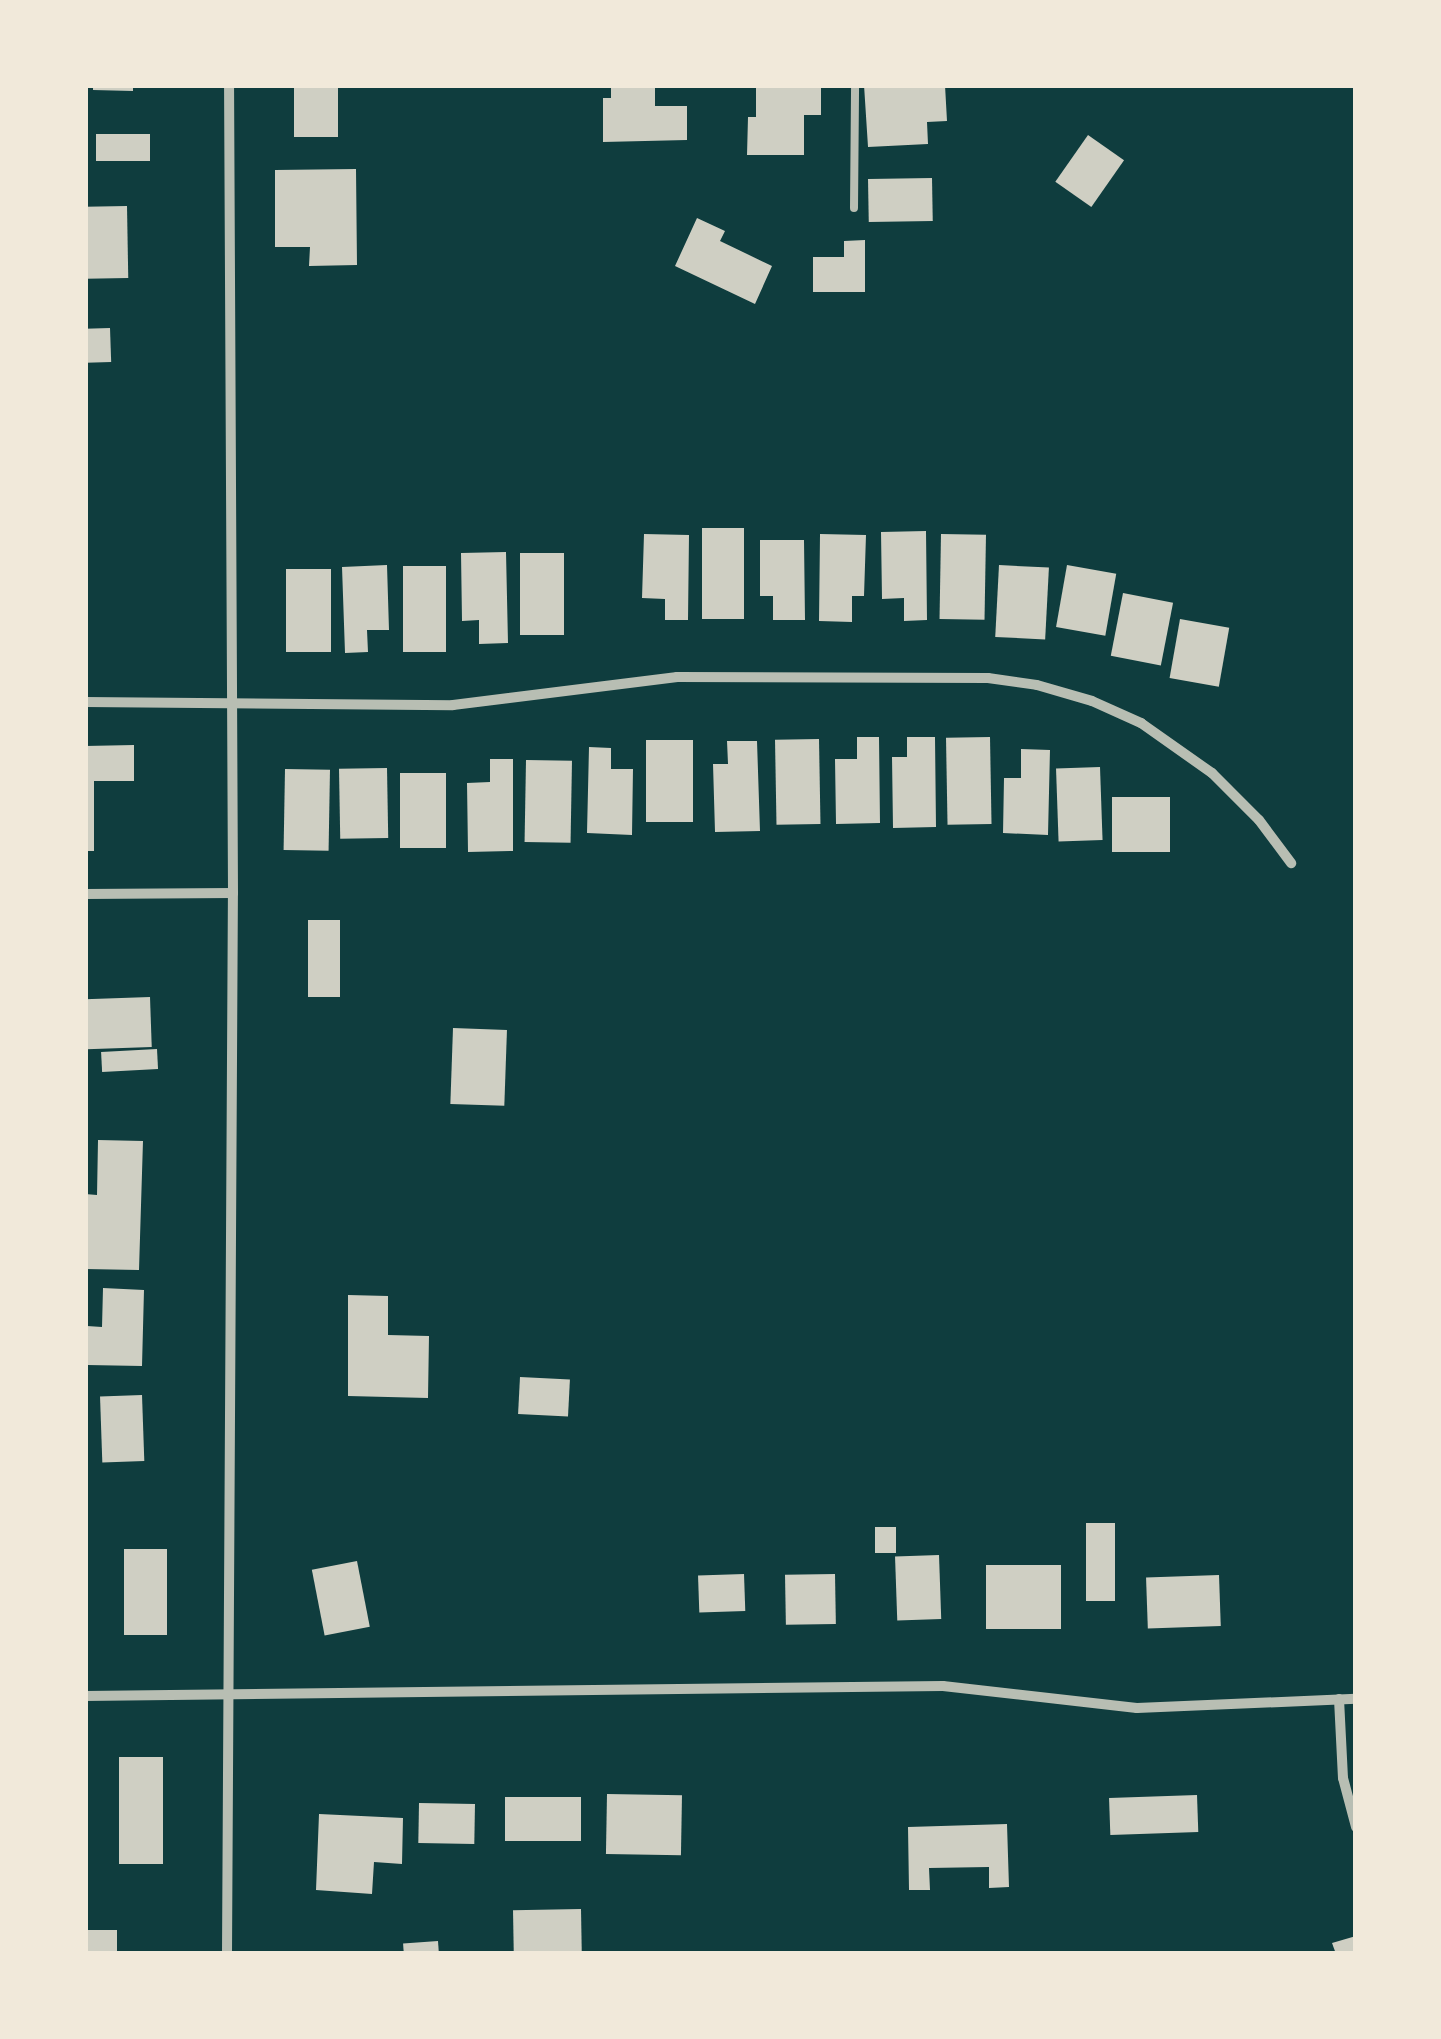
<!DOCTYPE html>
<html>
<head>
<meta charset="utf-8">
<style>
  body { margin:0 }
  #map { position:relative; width:1441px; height:2039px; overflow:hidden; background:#0f3d3e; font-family:Literata,serif }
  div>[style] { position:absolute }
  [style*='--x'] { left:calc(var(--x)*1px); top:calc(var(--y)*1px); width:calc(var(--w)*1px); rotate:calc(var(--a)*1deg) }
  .building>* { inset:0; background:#cfcfc3; transform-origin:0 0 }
  .service>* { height:8px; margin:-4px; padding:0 4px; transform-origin:4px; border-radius:4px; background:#b8beb3 }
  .minor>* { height:10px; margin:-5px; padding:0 5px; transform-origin:5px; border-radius:5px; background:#b8beb3 }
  span { translate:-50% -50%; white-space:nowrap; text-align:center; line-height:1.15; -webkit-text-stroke:8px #f1e9da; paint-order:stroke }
  .frame { position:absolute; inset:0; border:88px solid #f1e9da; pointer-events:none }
</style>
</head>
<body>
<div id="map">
  <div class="building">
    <div style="clip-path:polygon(93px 85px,133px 85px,133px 91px,93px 90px)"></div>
    <div style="left:294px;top:85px;width:44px;height:52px"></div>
    <div style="clip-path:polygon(611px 85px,655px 85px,655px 106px,687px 106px,687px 140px,603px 142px,603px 98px,611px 98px)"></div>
    <div style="clip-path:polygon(756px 85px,821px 85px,821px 115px,804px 115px,804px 155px,747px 155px,748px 117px,756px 117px)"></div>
    <div style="clip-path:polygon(864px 85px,945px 85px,947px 121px,927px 122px,928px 144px,868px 147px)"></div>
    <div style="left:96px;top:134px;width:54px;height:27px"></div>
    <div style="left:1088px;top:135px;width:44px;height:57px;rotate:35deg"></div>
    <div style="clip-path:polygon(356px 169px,357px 265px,309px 266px,310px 247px,275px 247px,275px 170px)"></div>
    <div style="left:932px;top:178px;width:43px;height:64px;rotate:89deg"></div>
    <div style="left:127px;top:206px;width:72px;height:42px;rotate:89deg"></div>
    <div style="clip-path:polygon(697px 218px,725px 231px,720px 241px,772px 266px,755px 304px,675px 266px)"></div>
    <div style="clip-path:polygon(865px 240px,865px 292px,813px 292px,813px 257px,844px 257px,844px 241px)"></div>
    <div style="left:110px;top:328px;width:34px;height:25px;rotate:88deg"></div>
    <div style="left:702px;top:528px;width:42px;height:91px"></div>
    <div style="clip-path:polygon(926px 531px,927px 620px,904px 621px,904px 598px,882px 599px,881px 532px)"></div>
    <div style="clip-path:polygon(644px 534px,689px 535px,688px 620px,665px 620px,665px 599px,642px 598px)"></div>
    <div style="clip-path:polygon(820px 534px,866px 535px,864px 596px,852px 596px,852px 622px,819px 621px)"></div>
    <div style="left:941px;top:534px;width:45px;height:85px;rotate:1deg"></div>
    <div style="clip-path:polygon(760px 540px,804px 540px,805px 620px,773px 620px,773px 596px,760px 596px)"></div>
    <div style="clip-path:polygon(506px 552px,508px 643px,479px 644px,479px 620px,462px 621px,461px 553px)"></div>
    <div style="left:520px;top:553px;width:44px;height:82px"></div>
    <div style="clip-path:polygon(387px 565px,389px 630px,367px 630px,368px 652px,345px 653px,342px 567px)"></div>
    <div style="left:999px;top:565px;width:50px;height:72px;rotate:3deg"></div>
    <div style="left:1067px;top:565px;width:50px;height:63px;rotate:10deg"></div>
    <div style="left:403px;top:566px;width:43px;height:86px"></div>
    <div style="left:331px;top:569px;width:83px;height:45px;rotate:90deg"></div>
    <div style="left:1123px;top:593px;width:51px;height:64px;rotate:11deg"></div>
    <div style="left:1180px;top:619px;width:50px;height:60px;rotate:10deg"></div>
    <div style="clip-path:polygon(857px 737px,879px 737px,880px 823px,836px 824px,835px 759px,857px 759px)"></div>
    <div style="clip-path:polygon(907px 737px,935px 737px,936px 827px,893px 828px,892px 757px,907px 757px)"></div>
    <div style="left:990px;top:737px;width:87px;height:44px;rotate:89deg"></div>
    <div style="left:819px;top:739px;width:85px;height:44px;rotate:89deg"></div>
    <div style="left:646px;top:740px;width:47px;height:82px"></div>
    <div style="clip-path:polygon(727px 741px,757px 741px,760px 831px,715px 832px,713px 764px,728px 764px)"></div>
    <div style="clip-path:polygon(134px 745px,134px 781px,94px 781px,94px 851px,85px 851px,85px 746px)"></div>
    <div style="clip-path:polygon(589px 747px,611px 748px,611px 769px,633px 769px,632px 835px,587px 833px)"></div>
    <div style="clip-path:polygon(1021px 749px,1050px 750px,1048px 835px,1003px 833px,1004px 778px,1021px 778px)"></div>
    <div style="clip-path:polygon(490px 759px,513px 759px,513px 851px,468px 852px,467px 783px,490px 782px)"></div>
    <div style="left:526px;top:760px;width:46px;height:82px;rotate:1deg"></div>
    <div style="left:1100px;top:767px;width:73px;height:44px;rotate:88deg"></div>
    <div style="left:387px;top:768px;width:70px;height:48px;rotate:89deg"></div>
    <div style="left:285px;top:769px;width:45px;height:81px;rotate:1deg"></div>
    <div style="left:400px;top:773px;width:46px;height:75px"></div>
    <div style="left:1112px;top:797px;width:58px;height:55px"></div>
    <div style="left:308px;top:920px;width:32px;height:77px"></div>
    <div style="left:150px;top:997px;width:50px;height:65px;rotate:88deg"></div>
    <div style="left:453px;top:1028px;width:54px;height:76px;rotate:2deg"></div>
    <div style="left:157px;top:1049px;width:20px;height:56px;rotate:87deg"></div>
    <div style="clip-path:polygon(98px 1140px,143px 1141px,139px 1270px,85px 1269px,85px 1194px,97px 1195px)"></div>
    <div style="clip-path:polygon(103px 1288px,144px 1290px,142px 1366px,87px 1365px,87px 1326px,102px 1327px)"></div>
    <div style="clip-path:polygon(348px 1295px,388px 1296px,388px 1335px,429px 1336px,428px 1398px,348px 1396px)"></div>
    <div style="left:520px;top:1377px;width:50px;height:37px;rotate:3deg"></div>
    <div style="left:142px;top:1395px;width:66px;height:42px;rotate:88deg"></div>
    <div style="left:1086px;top:1523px;width:29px;height:78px"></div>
    <div style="left:875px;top:1527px;width:21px;height:26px"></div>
    <div style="left:167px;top:1549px;width:86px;height:43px;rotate:90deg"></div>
    <div style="left:939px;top:1555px;width:64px;height:44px;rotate:88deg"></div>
    <div style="left:357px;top:1561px;width:67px;height:46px;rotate:79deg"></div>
    <div style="left:986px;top:1565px;width:75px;height:64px"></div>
    <div style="left:744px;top:1574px;width:37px;height:46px;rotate:88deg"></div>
    <div style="left:835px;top:1574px;width:50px;height:50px;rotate:89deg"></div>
    <div style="left:1219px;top:1575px;width:51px;height:73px;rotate:88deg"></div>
    <div style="left:119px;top:1757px;width:44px;height:107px"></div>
    <div style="left:607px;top:1794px;width:75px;height:60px;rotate:1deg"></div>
    <div style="left:1197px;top:1795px;width:37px;height:88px;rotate:88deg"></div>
    <div style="left:505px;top:1797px;width:76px;height:44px"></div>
    <div style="left:419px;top:1803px;width:56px;height:40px;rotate:1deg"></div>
    <div style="clip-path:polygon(319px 1814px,403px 1818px,402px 1864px,374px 1862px,372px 1894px,316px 1890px)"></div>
    <div style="clip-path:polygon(1007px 1824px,1009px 1887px,989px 1888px,989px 1867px,929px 1868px,930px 1890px,909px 1890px,908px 1827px)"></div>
    <div style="left:581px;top:1909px;width:43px;height:68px;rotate:89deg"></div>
    <div style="left:85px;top:1930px;width:32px;height:24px"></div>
    <div style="clip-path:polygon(1356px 1936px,1356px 1954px,1336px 1954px,1332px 1943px)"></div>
    <div style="left:438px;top:1941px;width:13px;height:35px;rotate:86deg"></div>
  </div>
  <div class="service">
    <div style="--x:854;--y:208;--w:123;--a:-89.5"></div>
  </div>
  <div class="minor">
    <div style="--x:85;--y:702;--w:368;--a:0.5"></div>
    <div style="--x:453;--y:705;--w:226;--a:-7.1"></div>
    <div style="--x:677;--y:677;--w:311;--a:0.2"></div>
    <div style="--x:988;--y:678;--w:49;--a:8.1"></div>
    <div style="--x:1037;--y:685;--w:57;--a:16.2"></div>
    <div style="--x:1092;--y:701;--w:54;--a:24.2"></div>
    <div style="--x:1141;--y:723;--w:87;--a:35.2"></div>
    <div style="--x:1212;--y:773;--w:66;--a:45"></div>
    <div style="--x:1259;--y:820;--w:54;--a:53.3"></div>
    <div style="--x:85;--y:894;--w:148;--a:-0.4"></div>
    <div style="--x:85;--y:1696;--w:858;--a:-0.67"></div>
    <div style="--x:943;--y:1686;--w:195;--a:6.5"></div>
    <div style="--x:1137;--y:1708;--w:219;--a:-2.4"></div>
    <div style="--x:1339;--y:1699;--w:79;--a:87.1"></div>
    <div style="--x:1343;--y:1778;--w:51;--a:75.1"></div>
    <div style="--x:227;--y:1954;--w:1061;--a:-89.68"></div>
    <div style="--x:233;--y:893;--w:808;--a:-90.28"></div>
  </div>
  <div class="frame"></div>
</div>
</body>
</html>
